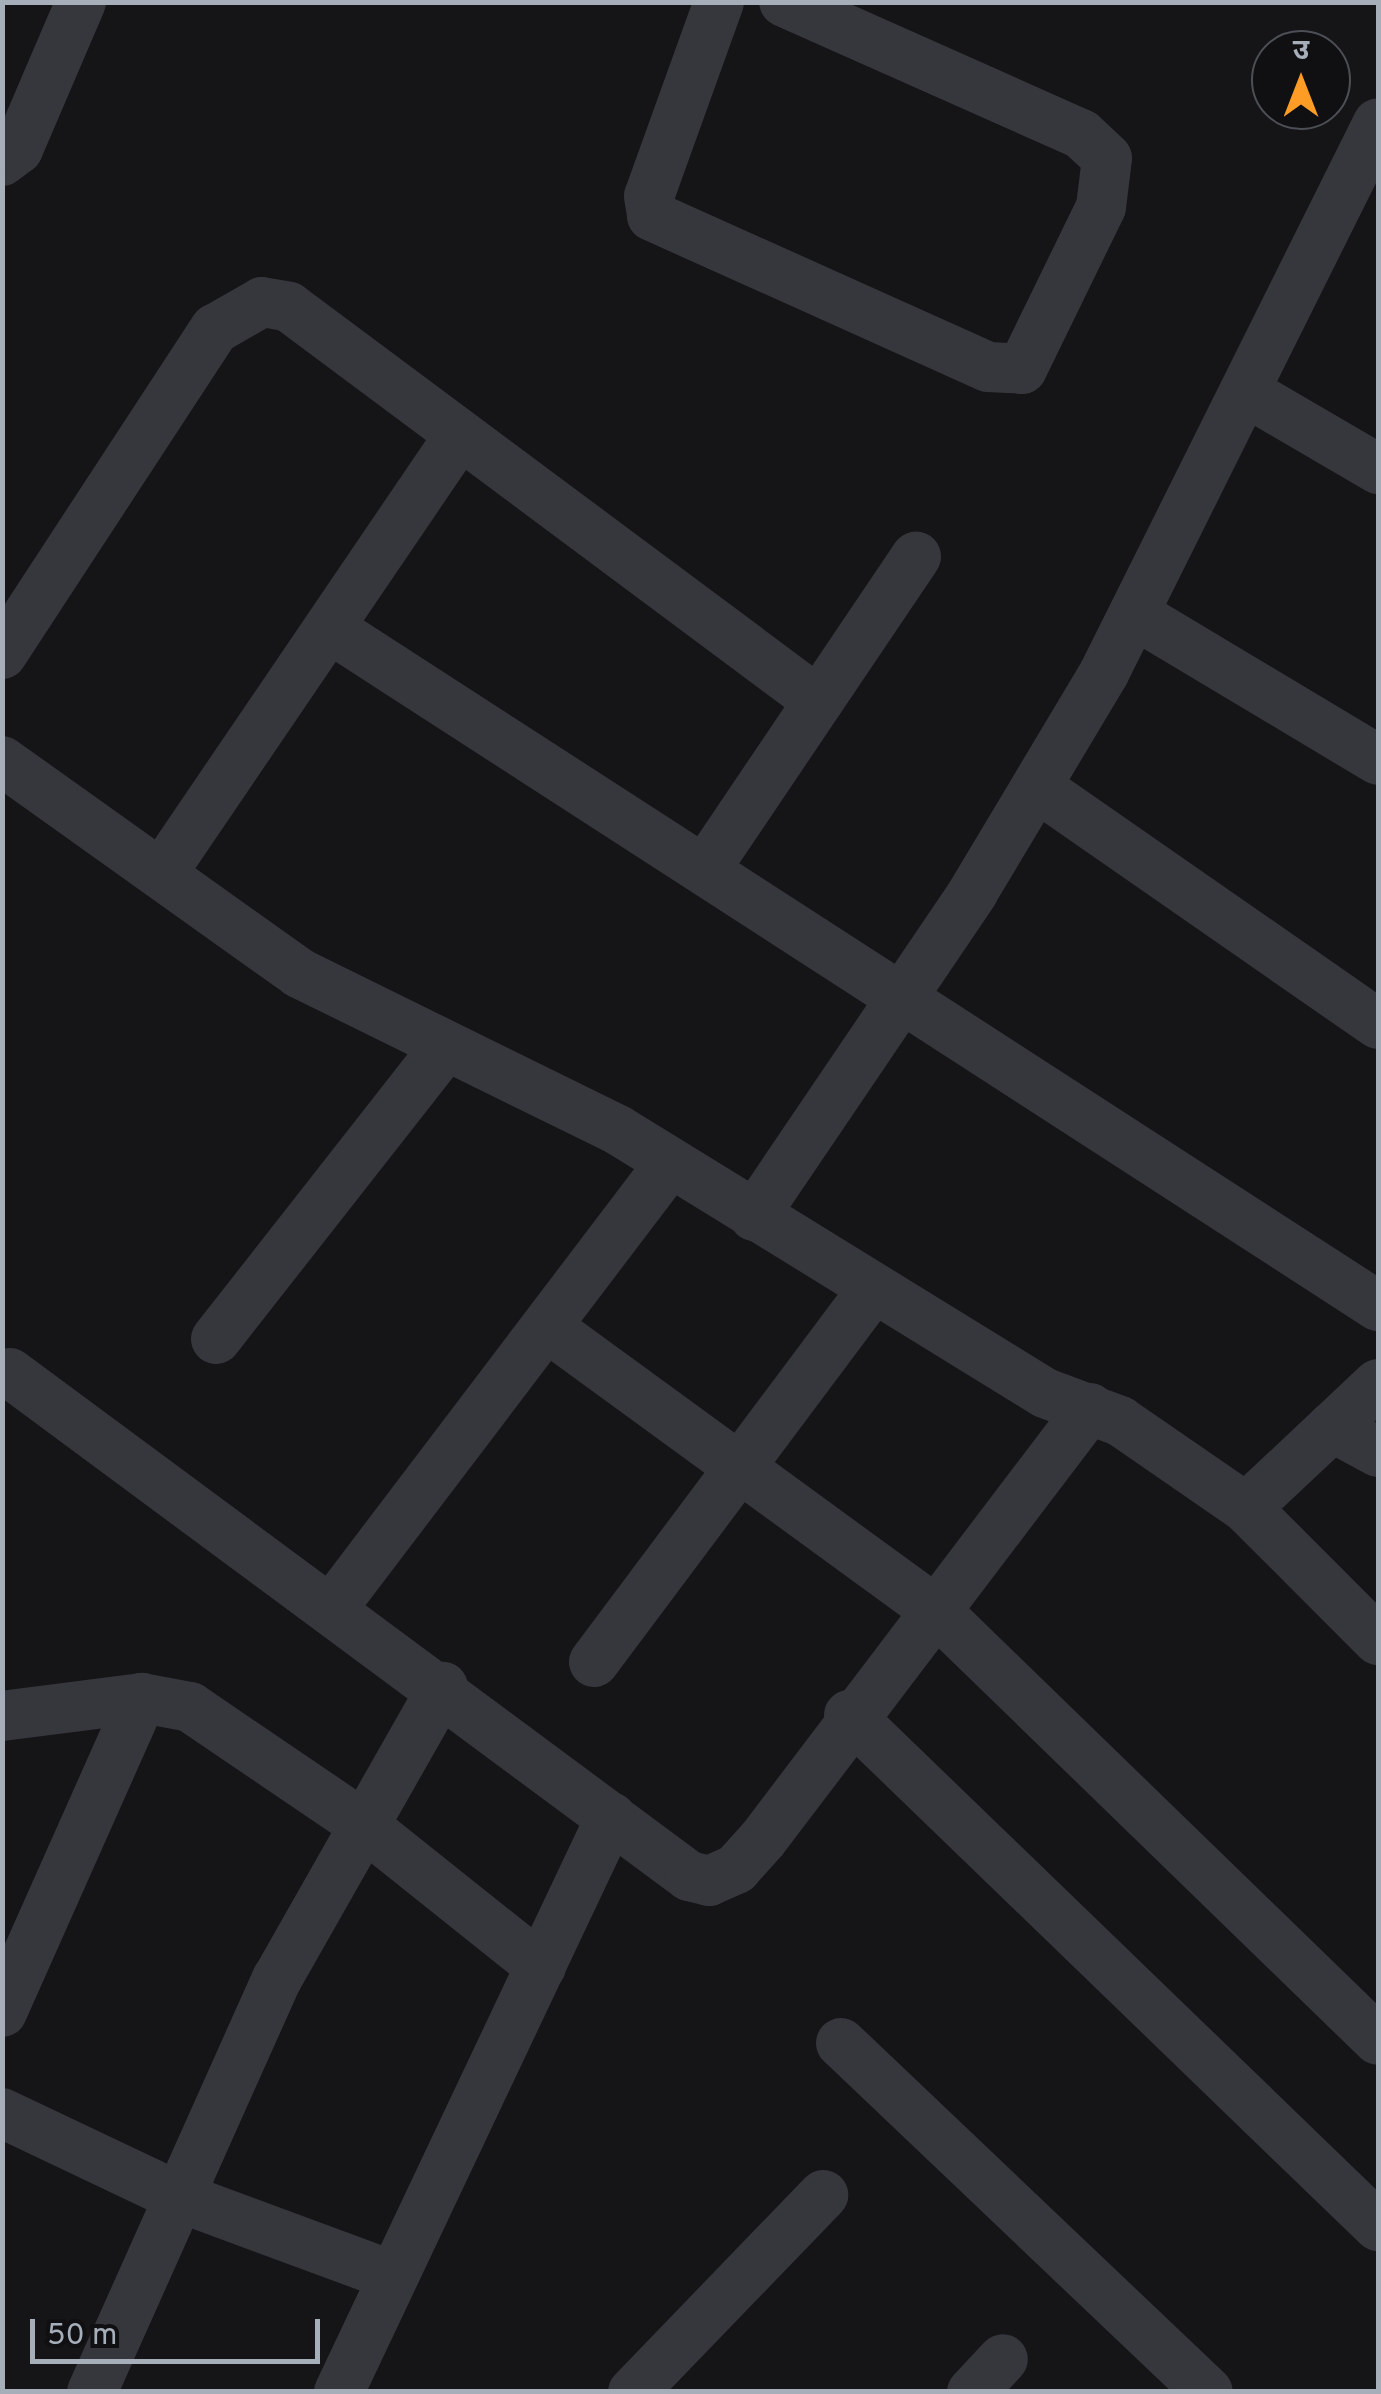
<!DOCTYPE html>
<html>
<head>
<meta charset="utf-8">
<style>
  body { margin:0 }
  #map { position:relative; width:1381px; height:2394px; overflow:hidden; background:#151517; font-family:Overpass,"Noto Sans Devanagari",sans-serif }
  div>[style] { position:absolute }
  [style*='--x'] { left:calc(var(--x)*1px); top:calc(var(--y)*1px); width:calc(var(--w)*1px); rotate:calc(var(--a)*1deg) }
  .minor>* { height:50px; margin:-25px; padding:0 25px; transform-origin:25px; border-radius:25px; background:#36373c }
  span { translate:-50% -50%; white-space:nowrap; text-align:center; line-height:1.15; -webkit-text-stroke:8px #101012; paint-order:stroke }
  .frame { position:absolute; inset:0; border:5px solid #a5aeb9; pointer-events:none }
  .north { position:absolute; left:1251px; top:30px; width:100px; height:100px; box-sizing:border-box; background:#101012; border:2px solid #4c4f55; border-radius:50%; rotate:0deg; font-size:28px; font-weight:700; line-height:40px; text-align:center; color:#a5aeb9 }
  .north::after { content:''; display:block; margin:auto; width:35px; height:45px; background:#ff9c25; clip-path:polygon(50% 0,100% 100%,50% 72%,0 100%) }
  .scale { position:absolute; left:30px; top:2319px; width:290px; height:45px; box-sizing:border-box; border:5px solid #a5aeb9; border-top:0; padding-left:12px; font-size:30px; line-height:35px; white-space:nowrap; color:#a5aeb9; -webkit-text-stroke:8px #101012; paint-order:stroke }
</style>
</head>
<body>
<div id="map">
  <div class="minor">
    <div style="--x:719;--y:2;--w:206;--a:109.8"></div>
    <div style="--x:649;--y:196;--w:20;--a:81"></div>
    <div style="--x:652;--y:216;--w:368;--a:24.2"></div>
    <div style="--x:988;--y:367;--w:34;--a:3"></div>
    <div style="--x:1022;--y:369;--w:180;--a:-64"></div>
    <div style="--x:1101;--y:207;--w:49;--a:-83"></div>
    <div style="--x:1107;--y:158;--w:35;--a:-137"></div>
    <div style="--x:1081;--y:134;--w:325;--a:-156"></div>
    <div style="--x:2;--y:161;--w:20;--a:-37"></div>
    <div style="--x:18;--y:149;--w:160;--a:-66.8"></div>
    <div style="--x:1248;--y:393;--w:151;--a:30.3"></div>
    <div style="--x:1136;--y:615;--w:282;--a:30.9"></div>
    <div style="--x:331;--y:629;--w:1247;--a:32.89"></div>
    <div style="--x:2;--y:654;--w:389;--a:-56.8"></div>
    <div style="--x:215;--y:329;--w:54;--a:-29.9"></div>
    <div style="--x:262;--y:302;--w:27;--a:10"></div>
    <div style="--x:289;--y:307;--w:660;--a:36.68"></div>
    <div style="--x:2;--y:761;--w:365;--a:35.5"></div>
    <div style="--x:299;--y:973;--w:356;--a:26.2"></div>
    <div style="--x:618;--y:1130;--w:501;--a:31.63"></div>
    <div style="--x:1045;--y:1393;--w:80;--a:20.5"></div>
    <div style="--x:1120;--y:1421;--w:153;--a:34.6"></div>
    <div style="--x:1246;--y:1508;--w:187;--a:45"></div>
    <div style="--x:1037;--y:787;--w:415;--a:34.8"></div>
    <div style="--x:708;--y:865;--w:372;--a:-56"></div>
    <div style="--x:162;--y:873;--w:528;--a:-55.8"></div>
    <div style="--x:754;--y:1216;--w:391;--a:-55.9"></div>
    <div style="--x:973;--y:892;--w:255;--a:-59.1"></div>
    <div style="--x:1104;--y:673;--w:614;--a:-63.52"></div>
    <div style="--x:547;--y:1327;--w:477;--a:36.1"></div>
    <div style="--x:933;--y:1608;--w:620;--a:44.15"></div>
    <div style="--x:216;--y:1339;--w:372;--a:-51.9"></div>
    <div style="--x:10;--y:1373;--w:845;--a:36.53"></div>
    <div style="--x:689;--y:1876;--w:21;--a:14"></div>
    <div style="--x:709;--y:1881;--w:30;--a:-24"></div>
    <div style="--x:736;--y:1869;--w:40;--a:-48"></div>
    <div style="--x:763;--y:1839;--w:541;--a:-52.81"></div>
    <div style="--x:1332;--y:1427;--w:52;--a:28.5"></div>
    <div style="--x:1246;--y:1508;--w:181;--a:-43.2"></div>
    <div style="--x:333;--y:1607;--w:557;--a:-52.8"></div>
    <div style="--x:594;--y:1662;--w:467;--a:-53.2"></div>
    <div style="--x:849;--y:1715;--w:736;--a:44.01"></div>
    <div style="--x:2;--y:1716;--w:141;--a:-7.3"></div>
    <div style="--x:142;--y:1698;--w:49;--a:10.6"></div>
    <div style="--x:190;--y:1707;--w:208;--a:34.2"></div>
    <div style="--x:362;--y:1824;--w:229;--a:38.6"></div>
    <div style="--x:2;--y:2012;--w:344;--a:-66"></div>
    <div style="--x:841;--y:2043;--w:506;--a:43.56"></div>
    <div style="--x:2;--y:2113;--w:196;--a:25.4"></div>
    <div style="--x:179;--y:2197;--w:225;--a:20.3"></div>
    <div style="--x:92;--y:2392;--w:453;--a:-65.9"></div>
    <div style="--x:277;--y:1979;--w:336;--a:-60.4"></div>
    <div style="--x:339;--y:2392;--w:636;--a:-64.68"></div>
    <div style="--x:633;--y:2392;--w:274;--a:-46"></div>
    <div style="--x:972;--y:2392;--w:45;--a:-46.8"></div>
  </div>
  <div class="frame"></div>
  <div class="north">उ</div>
  <div class="scale">50 m</div>
</div>
</body>
</html>
